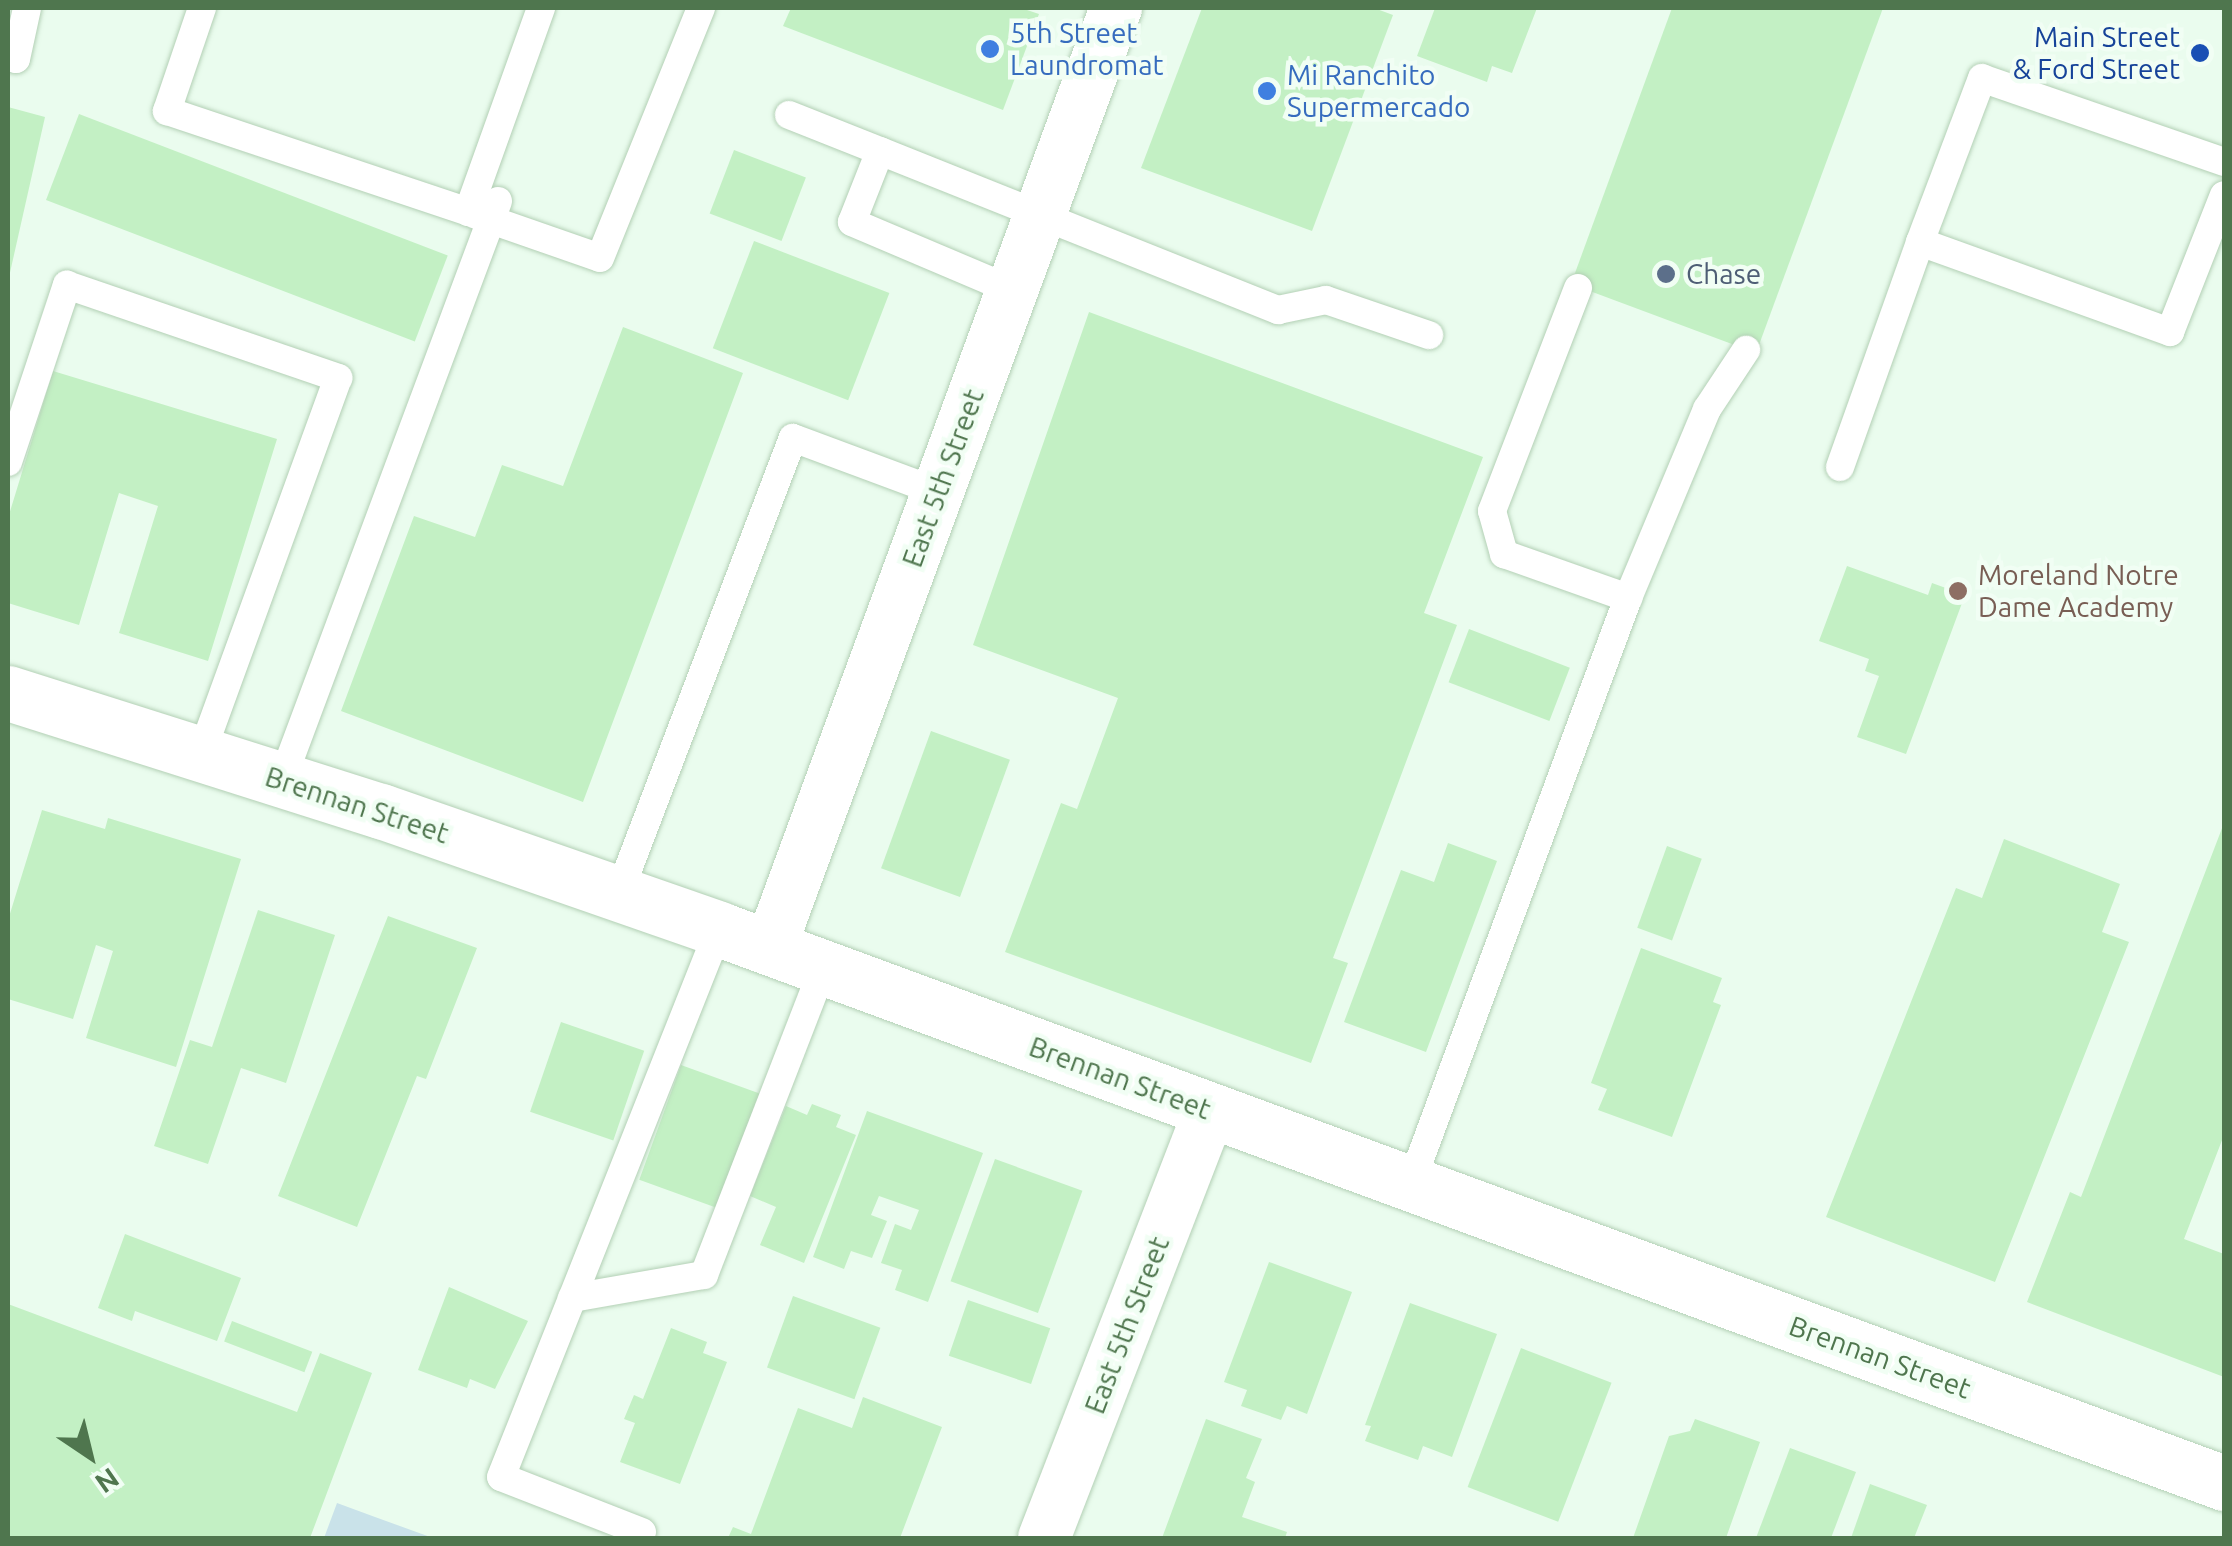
<!DOCTYPE html>
<html>
<head>
<meta charset="utf-8">
<style>
  body { margin:0 }
  #map { position:relative; width:2232px; height:1546px; overflow:hidden; background:#eafcee; font-family:Ubuntu,sans-serif }
  div>[style] { position:absolute }
  [style*='--x'] { left:calc(var(--x)*1px); top:calc(var(--y)*1px); width:calc(var(--w)*1px); rotate:calc(var(--a)*1deg) }
  .green>* { inset:0; background:#c9e2e9 }
  .building>* { inset:0; background:#c3f0c4; transform-origin:0 0 }
  .roads { filter:drop-shadow(0 0 2px #b3d0b5) drop-shadow(0 0 2px #b3d0b5) }
  .lane>* { height:28px; margin:-14px; padding:0 14px; transform-origin:14px; border-radius:14px; background:#fff }
  .street>* { height:52px; margin:-26px; padding:0 26px; transform-origin:26px; border-radius:26px; background:#fff }
  .secondary>* { height:55px; margin:-27.5px; padding:0 27.5px; transform-origin:27.5px; border-radius:27.5px; background:#fff }
  .dots>* { width:28px; height:28px; translate:-50% -50%; box-sizing:border-box; border:5px solid #f1fef4; border-radius:50% }
  span { translate:-50% -50%; white-space:nowrap; text-align:center; line-height:1.15; -webkit-text-stroke:9px #f1fef4; paint-order:stroke }
  .shop-label { font-size:28px; color:#366cbe }
  .left { translate:0 -50%; text-align:left }
  .transit-label { font-size:28px; color:#164399 }
  .right { translate:-100% -50%; text-align:right }
  .service-label { font-size:28px; color:#4e5e75 }
  .street-label { font-size:28px; color:#4f764e }
  .education-label { font-size:28px; color:#785e54 }
  .frame { position:absolute; inset:0; border:10px solid #4f764e; pointer-events:none }
  .north { position:absolute; left:40px; top:1406px; width:100px; height:100px; -webkit-text-stroke:8px #f1fef4; paint-order:stroke; rotate:145deg; font-size:28px; font-weight:700; line-height:40px; text-align:center; color:#4f764e }
  .north::after { content:''; display:block; margin:auto; width:35px; height:45px; background:#4f764e; clip-path:polygon(50% 0,100% 100%,50% 72%,0 100%) }
</style>
</head>
<body>
<div id="map">
  <div class="green">
    <div style="clip-path:polygon(337px 1503px,375px 1517px,433px 1538px,324px 1538px)"></div>
  </div>
  <div class="building">
    <div style="clip-path:polygon(791px 8px,1021px 8px,1039px 14px,1003px 110px,783px 26px)"></div>
    <div style="clip-path:polygon(1202px 8px,1374px 8px,1393px 15px,1312px 231px,1141px 168px)"></div>
    <div style="clip-path:polygon(1435px 8px,1537px 8px,1512px 73px,1492px 66px,1487px 82px,1417px 56px)"></div>
    <div style="clip-path:polygon(1672px 8px,1883px 8px,1756px 353px,1571px 284px)"></div>
    <div style="clip-path:polygon(8px 107px,45px 117px,9px 277px,8px 277px)"></div>
    <div style="left:79px;top:114px;width:395px;height:92px;rotate:21deg"></div>
    <div style="left:734px;top:150px;width:77px;height:68px;rotate:21deg"></div>
    <div style="left:754px;top:241px;width:145px;height:115px;rotate:21deg"></div>
    <div style="clip-path:polygon(1089px 312px,1483px 457px,1424px 613px,1457px 625px,1333px 958px,1348px 963px,1311px 1063px,1005px 952px,1061px 803px,1077px 809px,1118px 698px,973px 645px)"></div>
    <div style="clip-path:polygon(623px 327px,743px 373px,583px 802px,341px 711px,414px 516px,475px 537px,502px 465px,563px 486px)"></div>
    <div style="clip-path:polygon(53px 371px,277px 439px,208px 661px,119px 633px,158px 506px,119px 493px,79px 625px,8px 603px,8px 518px)"></div>
    <div style="clip-path:polygon(1847px 566px,1928px 595px,1932px 583px,1965px 595px,1906px 754px,1857px 737px,1879px 676px,1865px 671px,1869px 659px,1819px 641px)"></div>
    <div style="left:1469px;top:629px;width:108px;height:57px;rotate:21deg"></div>
    <div style="left:931px;top:731px;width:84px;height:146px;rotate:20deg"></div>
    <div style="clip-path:polygon(42px 810px,105px 829px,108px 818px,241px 859px,176px 1067px,86px 1038px,113px 951px,96px 945px,73px 1019px,8px 999px,8px 920px)"></div>
    <div style="clip-path:polygon(2224px 823px,2224px 1135px,2184px 1239px,2224px 1254px,2224px 1377px,2027px 1302px,2070px 1192px,2081px 1197px)"></div>
    <div style="clip-path:polygon(2004px 839px,2120px 884px,2102px 932px,2129px 942px,1995px 1282px,1826px 1217px,1956px 888px,1982px 898px)"></div>
    <div style="clip-path:polygon(1448px 843px,1497px 861px,1426px 1052px,1344px 1022px,1401px 870px,1434px 882px)"></div>
    <div style="left:1667px;top:846px;width:37px;height:87px;rotate:20deg"></div>
    <div style="clip-path:polygon(258px 910px,335px 935px,286px 1083px,241px 1068px,208px 1164px,154px 1146px,190px 1040px,212px 1047px)"></div>
    <div style="clip-path:polygon(388px 916px,477px 948px,426px 1079px,417px 1076px,357px 1227px,278px 1196px)"></div>
    <div style="clip-path:polygon(1641px 948px,1722px 978px,1713px 1002px,1721px 1005px,1672px 1137px,1598px 1110px,1607px 1089px,1591px 1083px)"></div>
    <div style="left:561px;top:1022px;width:88px;height:95px;rotate:19deg"></div>
    <div style="left:681px;top:1065px;width:88px;height:122px;rotate:20deg"></div>
    <div style="clip-path:polygon(812px 1104px,841px 1115px,836px 1127px,856px 1135px,804px 1263px,760px 1245px,776px 1207px,750px 1196px,786px 1106px,807px 1115px)"></div>
    <div style="clip-path:polygon(867px 1111px,983px 1153px,928px 1302px,895px 1290px,902px 1270px,881px 1263px,895px 1224px,911px 1230px,919px 1210px,879px 1196px,871px 1215px,887px 1221px,872px 1258px,851px 1251px,844px 1269px,813px 1257px)"></div>
    <div style="left:995px;top:1159px;width:93px;height:130px;rotate:20deg"></div>
    <div style="clip-path:polygon(125px 1234px,241px 1278px,217px 1341px,135px 1311px,132px 1321px,98px 1308px)"></div>
    <div style="clip-path:polygon(1269px 1262px,1352px 1292px,1307px 1414px,1287px 1406px,1281px 1420px,1241px 1406px,1247px 1390px,1224px 1382px)"></div>
    <div style="clip-path:polygon(449px 1287px,528px 1321px,495px 1389px,470px 1379px,467px 1388px,418px 1370px)"></div>
    <div style="left:793px;top:1296px;width:93px;height:76px;rotate:20deg"></div>
    <div style="left:968px;top:1300px;width:87px;height:59px;rotate:19deg"></div>
    <div style="clip-path:polygon(1410px 1303px,1497px 1334px,1452px 1457px,1423px 1446px,1418px 1460px,1365px 1441px,1371px 1426px,1365px 1425px)"></div>
    <div style="clip-path:polygon(8px 1304px,297px 1412px,320px 1353px,372px 1373px,310px 1538px,8px 1538px)"></div>
    <div style="left:232px;top:1321px;width:86px;height:22px;rotate:21deg"></div>
    <div style="clip-path:polygon(671px 1328px,707px 1342px,703px 1353px,727px 1362px,680px 1484px,620px 1462px,635px 1423px,624px 1419px,634px 1395px,643px 1399px)"></div>
    <div style="left:1521px;top:1348px;width:97px;height:149px;rotate:21deg"></div>
    <div style="clip-path:polygon(863px 1397px,942px 1427px,900px 1538px,728px 1538px,733px 1527px,751px 1534px,798px 1408px,852px 1428px)"></div>
    <div style="clip-path:polygon(1206px 1419px,1262px 1439px,1246px 1478px,1255px 1482px,1242px 1517px,1287px 1532px,1285px 1538px,1162px 1538px)"></div>
    <div style="clip-path:polygon(1695px 1419px,1760px 1442px,1726px 1538px,1633px 1538px,1669px 1436px,1690px 1431px)"></div>
    <div style="clip-path:polygon(1790px 1448px,1856px 1472px,1831px 1538px,1756px 1538px)"></div>
    <div style="clip-path:polygon(1870px 1484px,1927px 1505px,1914px 1538px,1851px 1538px)"></div>
  </div>
  <div class="roads">
    <div class="lane">
      <div style="--x:202;--y:8;--w:109;--a:108.8"></div>
      <div style="--x:167;--y:111;--w:317;--a:18.5"></div>
      <div style="--x:468;--y:212;--w:217;--a:-70.3"></div>
      <div style="--x:8;--y:57;--w:8;--a:14"></div>
      <div style="--x:16;--y:59;--w:52;--a:-77.8"></div>
      <div style="--x:789;--y:115;--w:98;--a:21.6"></div>
      <div style="--x:2224;--y:162;--w:256;--a:-160.9"></div>
      <div style="--x:1982;--y:78;--w:175;--a:110.7"></div>
      <div style="--x:1920;--y:242;--w:266;--a:19.8"></div>
      <div style="--x:2170;--y:332;--w:147;--a:-68.5"></div>
      <div style="--x:474;--y:214;--w:133;--a:19.2"></div>
      <div style="--x:600;--y:258;--w:270;--a:-68"></div>
      <div style="--x:1578;--y:288;--w:239;--a:111.1"></div>
      <div style="--x:1492;--y:511;--w:45;--a:74.4"></div>
      <div style="--x:1504;--y:554;--w:132;--a:19.5"></div>
      <div style="--x:1628;--y:598;--w:205;--a:-67.3"></div>
      <div style="--x:1707;--y:409;--w:71;--a:-56.5"></div>
      <div style="--x:1012;--y:290;--w:174;--a:-157"></div>
      <div style="--x:852;--y:222;--w:76;--a:-68.5"></div>
      <div style="--x:880;--y:151;--w:429;--a:21.8"></div>
      <div style="--x:1278;--y:310;--w:49;--a:-11.8"></div>
      <div style="--x:1326;--y:300;--w:109;--a:18.8"></div>
      <div style="--x:8;--y:462;--w:187;--a:-71.6"></div>
      <div style="--x:67;--y:285;--w:287;--a:18.9"></div>
      <div style="--x:338;--y:378;--w:400;--a:110"></div>
      <div style="--x:1840;--y:467;--w:239;--a:-70.4"></div>
      <div style="--x:282;--y:780;--w:618;--a:-69.54"></div>
      <div style="--x:619;--y:893;--w:487;--a:-69.1"></div>
      <div style="--x:793;--y:438;--w:155;--a:20.4"></div>
      <div style="--x:1410;--y:1186;--w:627;--a:-69.66"></div>
      <div style="--x:572;--y:1298;--w:134;--a:-9.9"></div>
      <div style="--x:704;--y:1275;--w:329;--a:-68.8"></div>
      <div style="--x:642;--y:1532;--w:151;--a:-158.7"></div>
      <div style="--x:501;--y:1477;--w:590;--a:-68.31"></div>
    </div>
    <div class="street">
      <div style="--x:770;--y:948;--w:1002;--a:-69.79"></div>
      <div style="--x:1044;--y:1538;--w:458;--a:-68.8"></div>
    </div>
    <div class="secondary">
      <div style="--x:8;--y:693;--w:391;--a:17.6"></div>
      <div style="--x:381;--y:811;--w:358;--a:19.2"></div>
      <div style="--x:719;--y:929;--w:1604;--a:20.21"></div>
    </div>
  </div>
  <div class="dots">
    <div style="left:990px;top:49px;background:#3f7fe0"></div>
    <div style="left:2200px;top:53px;background:#1a4fb4"></div>
    <div style="left:1267px;top:91px;background:#3f7fe0"></div>
    <div style="left:1666px;top:274px;background:#5c6f8a"></div>
    <div style="left:1958px;top:591px;background:#8d6e63"></div>
  </div>
  <div class="shop-label">
    <span class="left" style="left:1010px;top:49px">5th Street<br>Laundromat</span>
    <span class="left" style="left:1287px;top:91px">Mi Ranchito<br>Supermercado</span>
  </div>
  <div class="transit-label">
    <span class="right" style="left:2180px;top:53px">Main Street<br>&amp; Ford Street</span>
  </div>
  <div class="service-label">
    <span class="left" style="left:1686px;top:274px">Chase</span>
  </div>
  <div class="street-label">
    <span style="left:943px;top:478px;rotate:-70deg">East 5th Street</span>
    <span style="left:357px;top:805px;rotate:18deg">Brennan Street</span>
    <span style="left:1120px;top:1078px;rotate:20deg">Brennan Street</span>
    <span style="left:1127px;top:1325px;rotate:-69deg">East 5th Street</span>
    <span style="left:1880px;top:1357px;rotate:20deg">Brennan Street</span>
  </div>
  <div class="education-label">
    <span class="left" style="left:1978px;top:591px">Moreland Notre<br>Dame Academy</span>
  </div>
  <div class="frame"></div>
  <div class="north">N</div>
</div>
</body>
</html>
